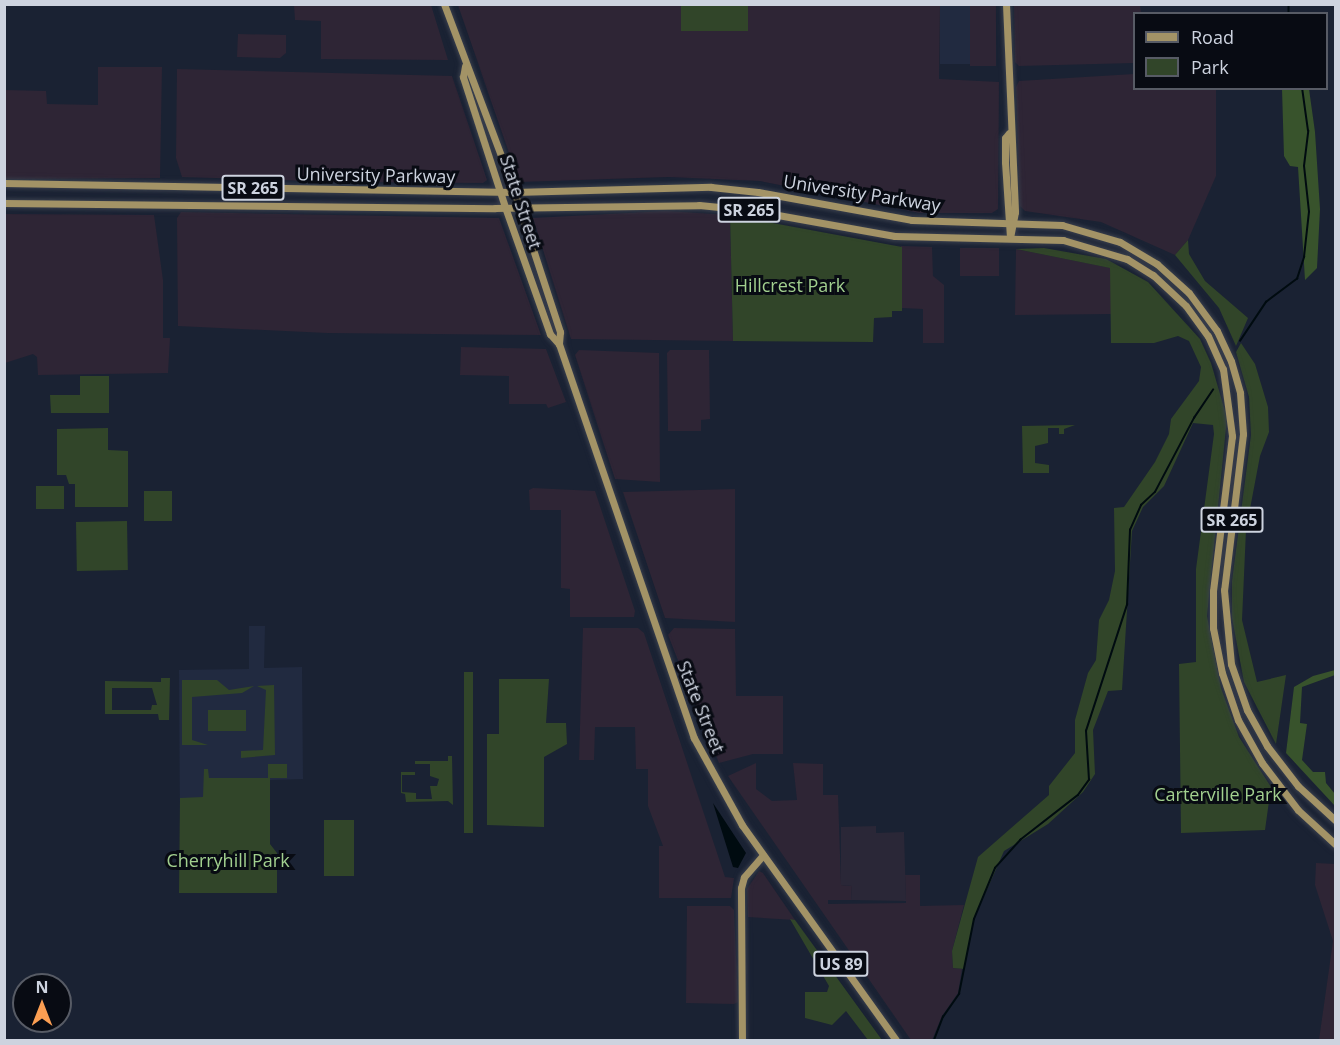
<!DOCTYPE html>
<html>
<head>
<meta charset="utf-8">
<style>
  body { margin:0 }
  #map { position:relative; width:1340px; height:1045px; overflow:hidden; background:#1a2233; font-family:"Open Sans",sans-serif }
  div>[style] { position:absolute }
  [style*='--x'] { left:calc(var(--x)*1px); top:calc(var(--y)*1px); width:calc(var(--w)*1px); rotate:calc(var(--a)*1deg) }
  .commercial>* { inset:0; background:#2e2535; transform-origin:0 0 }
  .industrial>* { inset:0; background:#2a2737 }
  .built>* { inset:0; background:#212a40; transform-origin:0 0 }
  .green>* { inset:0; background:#314529; transform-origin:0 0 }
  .forest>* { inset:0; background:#38532c }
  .water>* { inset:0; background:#000b10 }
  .stream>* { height:1.5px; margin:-0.75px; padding:0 0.75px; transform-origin:0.75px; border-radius:0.75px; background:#000b10 }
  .roads { filter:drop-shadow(0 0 2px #393f4d) drop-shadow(0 0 2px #393f4d) }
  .major>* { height:7px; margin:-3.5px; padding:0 3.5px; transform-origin:3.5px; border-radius:3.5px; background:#a39366 }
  span { translate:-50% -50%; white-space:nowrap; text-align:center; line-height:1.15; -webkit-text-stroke:6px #080b13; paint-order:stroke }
  .shield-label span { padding:2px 4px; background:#080b13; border:2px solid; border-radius:4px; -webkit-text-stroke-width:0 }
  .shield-label { font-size:16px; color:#cdd3df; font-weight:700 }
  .street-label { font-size:18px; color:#cdd3df }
  .park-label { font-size:18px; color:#a2d08f }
  .frame { position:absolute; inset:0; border:6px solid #cdd3df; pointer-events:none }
  .legend { position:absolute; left:1133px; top:12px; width:195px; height:78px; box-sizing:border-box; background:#080b13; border:2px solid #575b65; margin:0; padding:8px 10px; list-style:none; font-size:18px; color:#cdd3df }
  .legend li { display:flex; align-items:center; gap:12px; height:30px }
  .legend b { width:30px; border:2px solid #575b65 }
  .north { position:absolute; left:12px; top:973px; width:60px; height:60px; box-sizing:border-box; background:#080b13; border:2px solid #575b65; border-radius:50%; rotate:0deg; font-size:16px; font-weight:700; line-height:24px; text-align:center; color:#cdd3df }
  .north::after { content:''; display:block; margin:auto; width:21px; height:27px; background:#fb9e52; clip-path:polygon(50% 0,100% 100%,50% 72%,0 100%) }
</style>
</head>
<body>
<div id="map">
  <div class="commercial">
    <div style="clip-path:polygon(294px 5px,431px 5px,448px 60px,321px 59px,321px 21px,295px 20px)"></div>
    <div style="clip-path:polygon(458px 5px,940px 5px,939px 79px,999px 82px,998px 209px,992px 213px,920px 213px,760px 181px,669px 177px,519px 182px)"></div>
    <div style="left:970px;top:5px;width:26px;height:61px"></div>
    <div style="clip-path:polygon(1014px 5px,1140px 5px,1141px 13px,1134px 14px,1134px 63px,1019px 66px,1015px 62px)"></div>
    <div style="clip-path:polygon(238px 34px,286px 35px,286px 53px,280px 58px,237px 57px)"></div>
    <div style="clip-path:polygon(98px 67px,162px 67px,160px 178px,5px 179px,5px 90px,46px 91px,47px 104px,98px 105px)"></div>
    <div style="clip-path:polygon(177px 69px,452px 76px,487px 180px,483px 183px,340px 182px,182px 177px,176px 158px)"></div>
    <div style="clip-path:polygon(1134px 74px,1134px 88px,1216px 89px,1216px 176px,1188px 240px,1175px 255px,1101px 222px,1025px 211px,1020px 206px,1016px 87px,1019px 81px)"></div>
    <div style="clip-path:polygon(666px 211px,730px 215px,733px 341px,571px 339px,533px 218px)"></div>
    <div style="clip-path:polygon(181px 212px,499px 218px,541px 335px,327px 333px,178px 326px,177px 218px)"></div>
    <div style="clip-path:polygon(5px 214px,154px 215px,163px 280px,163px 338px,170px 338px,168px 373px,38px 375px,37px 357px,33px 354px,5px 363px)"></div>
    <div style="clip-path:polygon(901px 246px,932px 247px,933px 276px,944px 285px,944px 343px,923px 343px,923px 309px,902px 308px)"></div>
    <div style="left:960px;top:248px;width:39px;height:28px"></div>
    <div style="clip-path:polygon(1016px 249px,1111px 268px,1111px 314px,1015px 315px)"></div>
    <div style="clip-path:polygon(461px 347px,546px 349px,566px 402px,548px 408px,546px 404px,509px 404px,509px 376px,460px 375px)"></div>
    <div style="clip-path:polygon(579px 350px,659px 353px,660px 482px,615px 479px,575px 355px)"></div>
    <div style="clip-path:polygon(670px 350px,709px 350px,710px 419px,701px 420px,701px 431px,668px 431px,667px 353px)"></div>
    <div style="clip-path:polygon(533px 488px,595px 491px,635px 611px,634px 617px,570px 617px,570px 589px,561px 588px,561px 510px,530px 510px,529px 490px)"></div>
    <div style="clip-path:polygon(735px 489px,735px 622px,665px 618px,623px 492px)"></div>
    <div style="clip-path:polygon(583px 628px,638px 628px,644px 633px,725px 877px,734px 878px,731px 898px,659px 898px,659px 846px,663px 846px,648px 806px,648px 769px,636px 769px,635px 727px,595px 727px,594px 760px,579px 760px)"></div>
    <div style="clip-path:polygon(674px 628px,735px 629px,736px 696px,783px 696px,783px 754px,753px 754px,719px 763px,668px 635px)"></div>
    <div style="clip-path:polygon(756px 763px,756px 789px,772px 801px,797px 800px,793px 763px,823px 764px,823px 795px,838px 795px,841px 885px,852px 886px,851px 900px,828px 900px,828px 904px,906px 903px,905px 875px,920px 875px,920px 906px,964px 905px,952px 951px,953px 968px,962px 969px,958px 993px,942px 1016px,932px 1040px,911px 1040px,728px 776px)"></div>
    <div style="clip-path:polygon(1316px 863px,1335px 864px,1335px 1040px,1319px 1040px,1333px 941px,1315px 885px)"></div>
    <div style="clip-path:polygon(759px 871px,763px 873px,795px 920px,748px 917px,747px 889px)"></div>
    <div style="clip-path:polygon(687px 906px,730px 906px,734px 910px,738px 1002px,734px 1004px,686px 1003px)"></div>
  </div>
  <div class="industrial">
    <div style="clip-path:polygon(876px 826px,876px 833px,904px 832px,906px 901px,851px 900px,852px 886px,841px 885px,841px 827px)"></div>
  </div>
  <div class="built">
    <div style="left:940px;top:5px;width:30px;height:59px"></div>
    <div style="clip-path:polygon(249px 626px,265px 626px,264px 668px,302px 667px,303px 779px,270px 780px,269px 827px,180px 827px,179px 670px,249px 669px)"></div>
  </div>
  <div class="green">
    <div style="left:681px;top:5px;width:67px;height:26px"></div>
    <div style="clip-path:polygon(730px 215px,902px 247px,902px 311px,892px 311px,892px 317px,874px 318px,873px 342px,733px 341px)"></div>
    <div style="clip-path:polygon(1188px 240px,1189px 254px,1205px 281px,1248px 318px,1236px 346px,1219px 308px,1175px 255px)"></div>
    <div style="clip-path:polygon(1044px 248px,1106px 259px,1148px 282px,1200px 339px,1211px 363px,1227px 418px,1207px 616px,1221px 688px,1239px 737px,1271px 787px,1265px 830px,1181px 833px,1179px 664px,1196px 662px,1196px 569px,1214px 434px,1213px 425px,1193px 423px,1164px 486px,1143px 507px,1132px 531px,1122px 690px,1108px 691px,1093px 730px,1095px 774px,1083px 792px,1048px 824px,1004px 851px,974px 919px,964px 969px,953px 968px,952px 951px,978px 857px,1049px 795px,1049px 786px,1075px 753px,1075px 720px,1088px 673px,1096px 660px,1099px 620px,1109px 600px,1115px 571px,1114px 508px,1124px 507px,1155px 462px,1169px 434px,1171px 419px,1199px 381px,1201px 367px,1189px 341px,1178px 336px,1154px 343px,1111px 343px,1110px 268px,1016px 249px)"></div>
    <div style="clip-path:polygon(1241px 343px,1255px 364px,1268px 407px,1269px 432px,1260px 456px,1246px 530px,1242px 620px,1257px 682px,1286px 675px,1276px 744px,1244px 682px,1232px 618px,1232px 581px,1251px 435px,1249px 397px,1236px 352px)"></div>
    <div style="clip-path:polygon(80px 376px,109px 376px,109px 413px,51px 413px,50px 395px,80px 395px)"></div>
    <div style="clip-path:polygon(1075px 425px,1064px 429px,1064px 434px,1059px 434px,1059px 428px,1048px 428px,1048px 443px,1035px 446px,1035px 463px,1049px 465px,1049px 473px,1023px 473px,1022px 426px)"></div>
    <div style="clip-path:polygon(108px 428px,108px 450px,128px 451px,128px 507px,75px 507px,75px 484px,69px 484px,66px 475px,57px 475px,57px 429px)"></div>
    <div style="left:36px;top:486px;width:28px;height:23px"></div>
    <div style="left:144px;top:491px;width:28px;height:30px"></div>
    <div style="left:127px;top:521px;width:49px;height:51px;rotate:89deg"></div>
    <div style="left:464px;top:672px;width:9px;height:161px"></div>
    <div style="clip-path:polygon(evenodd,161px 678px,170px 678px,169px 720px,159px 720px,158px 714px,105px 714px,105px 681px,161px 682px,161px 678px,152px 688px,157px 705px,152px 705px,151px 710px,112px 710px,112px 688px,152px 688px)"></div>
    <div style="clip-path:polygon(499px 679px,549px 679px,546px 723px,566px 723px,567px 744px,544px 757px,544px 827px,487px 825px,487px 734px,499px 734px)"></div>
    <div style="clip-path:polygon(182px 680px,217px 680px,229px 690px,254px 686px,242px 693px,192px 697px,192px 740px,208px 745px,182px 745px)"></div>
    <div style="clip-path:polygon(274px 685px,275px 755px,241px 758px,241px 751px,263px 750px,266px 690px,257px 686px)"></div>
    <div style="left:208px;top:710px;width:38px;height:21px"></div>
    <div style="clip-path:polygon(evenodd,448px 756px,452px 756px,453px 805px,448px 801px,406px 802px,405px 794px,401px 793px,401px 772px,415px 772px,415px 761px,448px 761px,448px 756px,415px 764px,430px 764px,430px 776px,439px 779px,437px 786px,430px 786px,432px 799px,416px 799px,416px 793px,402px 792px,402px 775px,415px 775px,415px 764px)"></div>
    <div style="clip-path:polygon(268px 764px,287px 764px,287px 778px,270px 778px,270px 844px,277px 853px,277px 893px,179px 893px,180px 798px,203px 797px,204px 769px,208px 769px,209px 778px,268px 778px)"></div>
    <div style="left:324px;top:820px;width:30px;height:56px"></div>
    <div style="clip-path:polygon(790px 919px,795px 920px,882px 1040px,868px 1040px,846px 1011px,832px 1025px,805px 1018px,805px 992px,827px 992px,829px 986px)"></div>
  </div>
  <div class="forest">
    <div style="clip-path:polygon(1282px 89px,1309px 89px,1315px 132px,1320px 209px,1317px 268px,1305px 280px,1298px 167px,1290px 166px,1284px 156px)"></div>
    <div style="clip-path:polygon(1335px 670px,1335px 675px,1302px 687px,1300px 723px,1307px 724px,1302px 760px,1313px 772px,1325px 772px,1326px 783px,1335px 794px,1335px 806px,1286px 753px,1294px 687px,1313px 676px)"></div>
  </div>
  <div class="water">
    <div style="clip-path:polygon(713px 803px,746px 853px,738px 868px,733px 867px)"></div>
  </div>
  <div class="stream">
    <div style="--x:1289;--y:4;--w:10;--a:90"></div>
    <div style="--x:1240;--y:341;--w:47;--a:-56.3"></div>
    <div style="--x:1266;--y:302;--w:39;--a:-37"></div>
    <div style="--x:1297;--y:279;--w:23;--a:-72"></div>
    <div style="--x:1304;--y:257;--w:45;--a:-83.7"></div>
    <div style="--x:1309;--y:212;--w:46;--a:-96.2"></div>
    <div style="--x:1304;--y:166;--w:35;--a:-83"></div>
    <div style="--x:1308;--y:131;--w:43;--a:-97.9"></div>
    <div style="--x:934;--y:1040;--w:25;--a:-69"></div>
    <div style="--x:943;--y:1017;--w:28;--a:-55"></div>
    <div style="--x:959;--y:994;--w:76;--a:-78.7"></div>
    <div style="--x:974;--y:919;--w:55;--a:-67.6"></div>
    <div style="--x:995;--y:868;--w:38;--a:-48"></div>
    <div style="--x:1020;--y:840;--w:73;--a:-37.8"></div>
    <div style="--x:1078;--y:795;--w:19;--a:-54"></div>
    <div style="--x:1089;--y:780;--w:49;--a:-93.5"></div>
    <div style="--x:1086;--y:731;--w:133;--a:-72"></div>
    <div style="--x:1127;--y:605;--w:75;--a:-87.7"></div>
    <div style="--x:1130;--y:530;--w:27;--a:-66"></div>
    <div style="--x:1141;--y:505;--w:19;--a:-43"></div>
    <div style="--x:1155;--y:492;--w:84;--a:-62.2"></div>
    <div style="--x:1194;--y:418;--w:34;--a:-56"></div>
  </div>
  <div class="roads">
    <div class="major">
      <div style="--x:444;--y:4;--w:190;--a:69.4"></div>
      <div style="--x:511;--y:182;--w:158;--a:71.9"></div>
      <div style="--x:560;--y:332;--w:12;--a:95"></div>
      <div style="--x:1006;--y:4;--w:208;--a:87.5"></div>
      <div style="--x:1015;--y:212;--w:26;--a:101"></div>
      <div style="--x:465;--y:66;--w:11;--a:100"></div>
      <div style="--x:463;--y:77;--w:137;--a:72.1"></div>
      <div style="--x:505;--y:207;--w:135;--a:70.5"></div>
      <div style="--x:550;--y:334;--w:13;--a:48"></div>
      <div style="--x:559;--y:344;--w:416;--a:71.1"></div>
      <div style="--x:694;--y:738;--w:99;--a:61.1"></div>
      <div style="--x:742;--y:825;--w:264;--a:54.4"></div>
      <div style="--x:1009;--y:133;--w:6;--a:129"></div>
      <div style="--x:1005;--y:138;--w:24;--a:90"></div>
      <div style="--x:1005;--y:162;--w:76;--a:86.2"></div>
      <div style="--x:4;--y:183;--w:510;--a:1.01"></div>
      <div style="--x:514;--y:192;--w:197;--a:-1.5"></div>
      <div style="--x:711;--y:187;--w:47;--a:6.1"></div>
      <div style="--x:758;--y:192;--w:157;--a:10.3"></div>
      <div style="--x:912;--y:220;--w:150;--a:1.9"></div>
      <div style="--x:1062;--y:225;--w:60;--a:16.3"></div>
      <div style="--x:1120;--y:242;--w:43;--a:30.7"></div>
      <div style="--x:1157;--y:264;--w:43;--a:42.2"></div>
      <div style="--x:1189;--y:293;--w:47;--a:53.6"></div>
      <div style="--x:1217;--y:331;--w:33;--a:65"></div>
      <div style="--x:1231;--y:361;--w:33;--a:74"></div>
      <div style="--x:1240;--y:393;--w:41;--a:85.8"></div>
      <div style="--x:1243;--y:434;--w:157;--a:96.9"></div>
      <div style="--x:1224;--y:590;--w:74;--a:84.6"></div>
      <div style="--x:1231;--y:664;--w:49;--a:70.8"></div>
      <div style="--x:1247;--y:710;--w:41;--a:60.9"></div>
      <div style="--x:1267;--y:746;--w:51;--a:52.2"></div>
      <div style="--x:1298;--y:786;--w:52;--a:42.6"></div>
      <div style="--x:4;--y:203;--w:491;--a:0.6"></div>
      <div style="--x:495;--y:208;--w:204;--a:-0.8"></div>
      <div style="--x:699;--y:205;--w:51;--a:5.6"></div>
      <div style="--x:750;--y:210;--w:147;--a:10.2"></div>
      <div style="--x:895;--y:236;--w:168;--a:1.4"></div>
      <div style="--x:1063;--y:240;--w:67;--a:16.5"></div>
      <div style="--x:1127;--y:259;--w:31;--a:32"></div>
      <div style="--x:1153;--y:275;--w:45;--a:43.2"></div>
      <div style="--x:1186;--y:306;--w:37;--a:54"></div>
      <div style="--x:1208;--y:336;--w:36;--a:66"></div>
      <div style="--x:1223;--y:369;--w:68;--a:82.3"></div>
      <div style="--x:1232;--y:436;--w:156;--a:97"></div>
      <div style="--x:1213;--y:591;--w:37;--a:90"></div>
      <div style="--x:1213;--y:628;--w:46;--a:78.7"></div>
      <div style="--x:1222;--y:673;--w:50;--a:71.2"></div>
      <div style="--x:1238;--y:720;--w:49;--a:60.8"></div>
      <div style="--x:1262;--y:763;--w:59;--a:52.5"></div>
      <div style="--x:1298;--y:810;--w:52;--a:42.6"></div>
      <div style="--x:742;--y:1040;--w:152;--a:-90.4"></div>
      <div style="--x:741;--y:888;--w:11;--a:-75"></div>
      <div style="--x:744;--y:877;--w:29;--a:-49"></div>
    </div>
  </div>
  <div class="shield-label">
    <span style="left:253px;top:188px">SR 265</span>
    <span style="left:749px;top:210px">SR 265</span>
    <span style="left:1232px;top:520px">SR 265</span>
    <span style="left:841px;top:964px">US 89</span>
  </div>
  <div class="street-label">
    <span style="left:376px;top:175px;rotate:1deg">University Parkway</span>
    <span style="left:862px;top:193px;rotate:9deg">University Parkway</span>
    <span style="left:521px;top:202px;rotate:72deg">State Street</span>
    <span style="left:701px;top:707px;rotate:68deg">State Street</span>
  </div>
  <div class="park-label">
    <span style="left:790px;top:285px">Hillcrest Park</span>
    <span style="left:1218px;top:794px">Carterville Park</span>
    <span style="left:228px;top:860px">Cherryhill Park</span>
  </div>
  <div class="frame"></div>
  <ul class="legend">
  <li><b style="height:8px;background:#a39366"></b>Road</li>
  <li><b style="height:16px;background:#314529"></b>Park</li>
  </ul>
  <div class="north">N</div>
</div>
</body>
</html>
